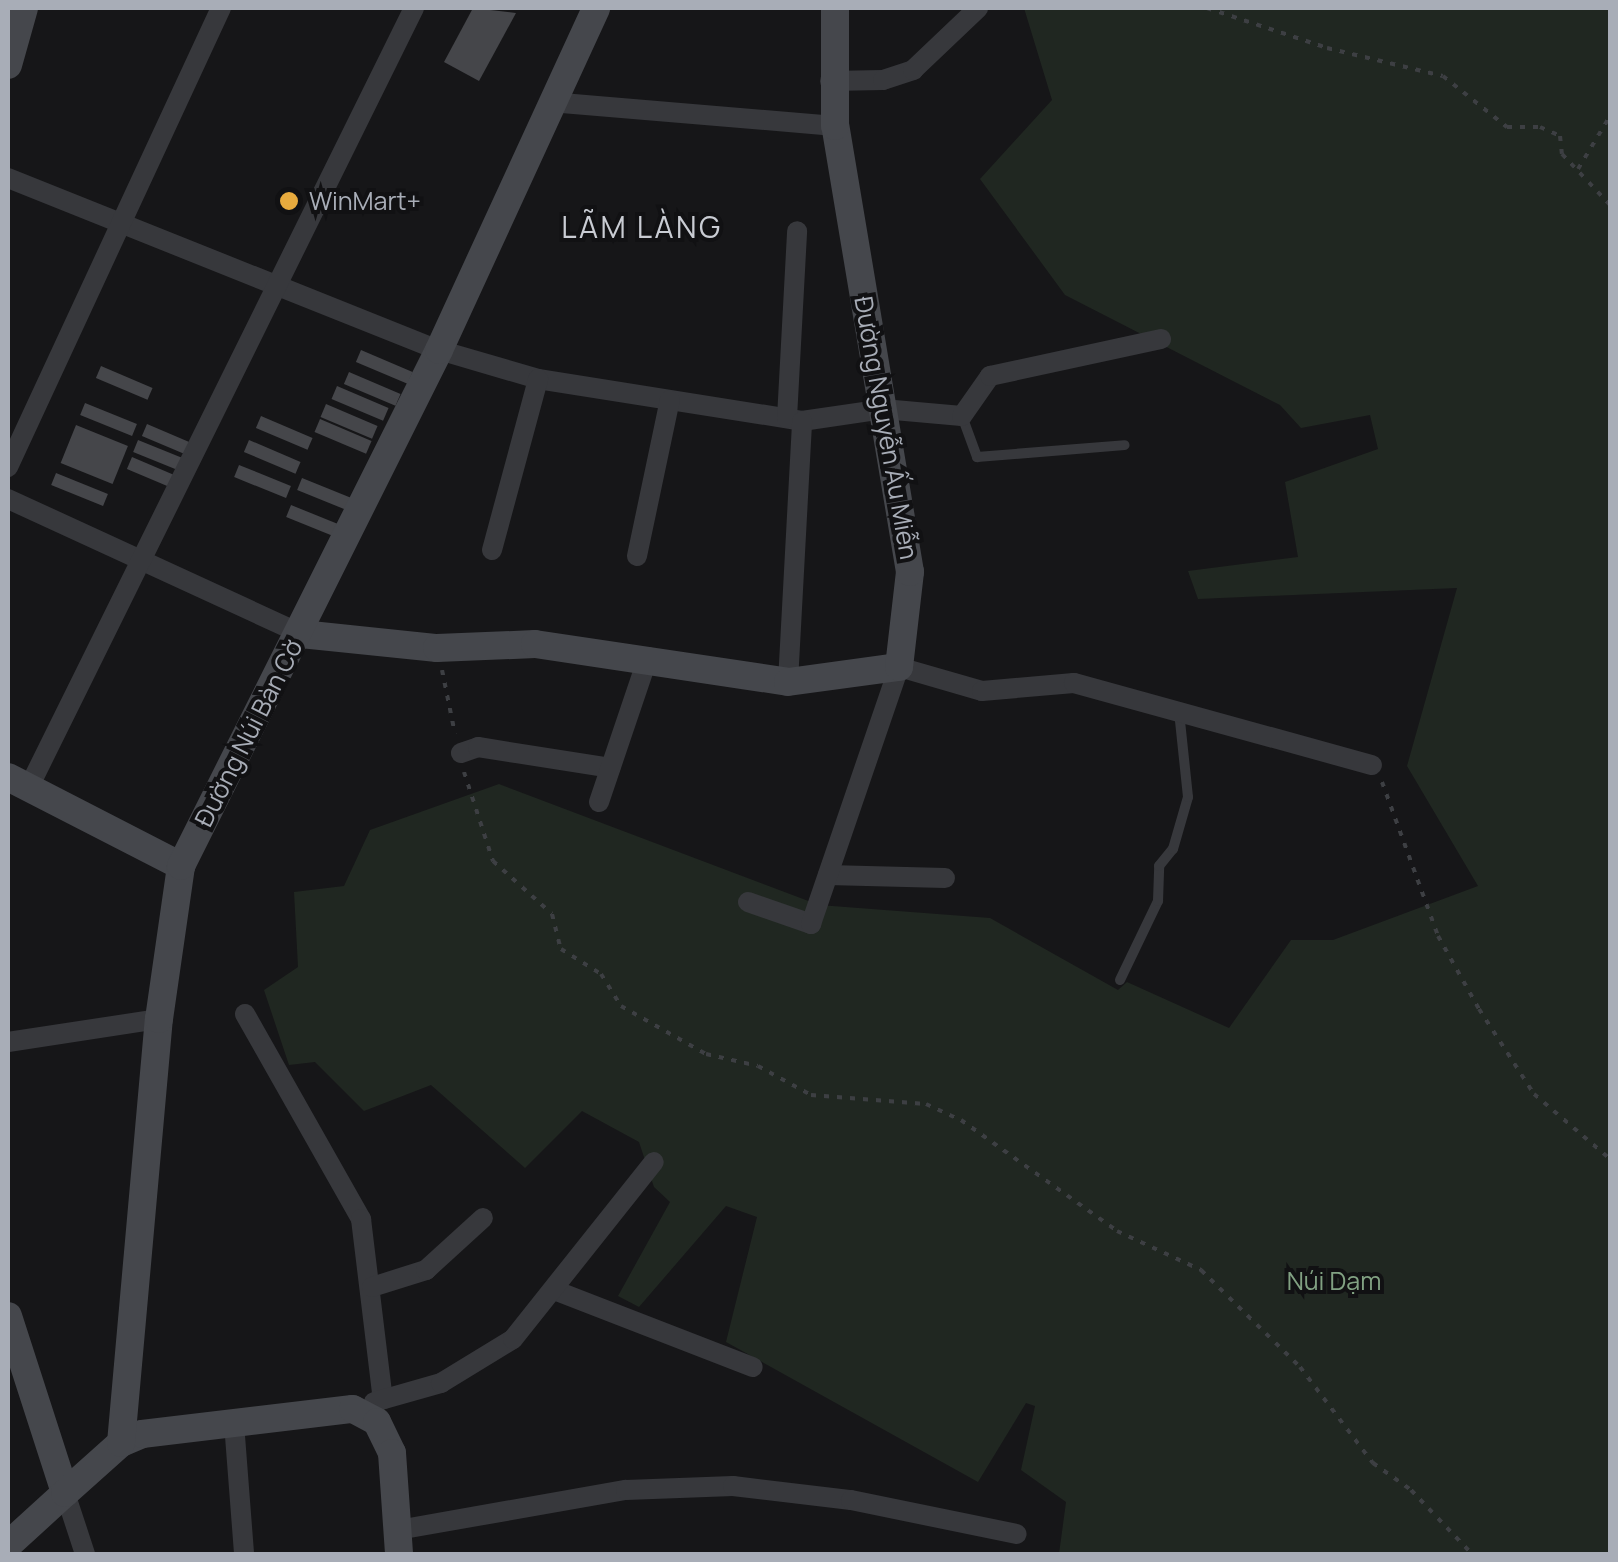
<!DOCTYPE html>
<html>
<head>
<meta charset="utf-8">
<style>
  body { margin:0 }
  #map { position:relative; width:1618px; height:1562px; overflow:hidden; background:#161618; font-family:Manrope,sans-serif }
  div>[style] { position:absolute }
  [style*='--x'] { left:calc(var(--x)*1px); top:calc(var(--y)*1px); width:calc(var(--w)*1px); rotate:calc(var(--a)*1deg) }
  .green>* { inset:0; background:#202721 }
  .building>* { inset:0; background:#45464a; transform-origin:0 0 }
  .path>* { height:4px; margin-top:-2px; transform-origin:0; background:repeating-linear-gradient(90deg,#3d3f43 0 5px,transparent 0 13px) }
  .lane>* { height:10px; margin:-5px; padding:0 5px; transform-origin:5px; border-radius:5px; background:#37383c }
  .street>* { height:20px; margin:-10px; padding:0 10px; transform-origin:10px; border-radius:10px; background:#37383c }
  .secondary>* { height:28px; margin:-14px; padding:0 14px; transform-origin:14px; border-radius:14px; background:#45474c }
  .dots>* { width:28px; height:28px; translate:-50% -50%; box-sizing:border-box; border:5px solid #111113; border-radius:50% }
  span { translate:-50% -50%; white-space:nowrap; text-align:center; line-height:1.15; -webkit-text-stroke:8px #111113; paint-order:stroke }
  .poi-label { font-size:25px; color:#a8adb7 }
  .left { translate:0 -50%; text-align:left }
  .street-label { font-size:25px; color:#a8adb7 }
  .park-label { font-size:25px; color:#81a182 }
  .quarter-label { font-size:30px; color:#c9ccd3; letter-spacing:2.5px }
  .frame { position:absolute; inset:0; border:10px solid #a8adb7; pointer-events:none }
</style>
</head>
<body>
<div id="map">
  <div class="green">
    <div style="clip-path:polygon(1024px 8px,1610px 8px,1610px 1554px,1059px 1554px,1066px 1502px,1021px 1470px,1035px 1406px,1026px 1403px,978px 1482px,726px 1342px,757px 1217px,726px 1206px,639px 1307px,618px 1296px,670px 1202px,654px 1187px,639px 1142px,582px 1111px,525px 1168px,431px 1085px,364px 1111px,315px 1062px,289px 1065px,264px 990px,298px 967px,294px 892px,344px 886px,370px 830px,499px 784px,819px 905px,990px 918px,1118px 990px,1127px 982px,1229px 1028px,1291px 940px,1333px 940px,1478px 886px,1407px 766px,1457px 588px,1198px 599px,1188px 571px,1298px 557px,1285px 482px,1378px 449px,1370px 415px,1301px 428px,1280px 405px,1065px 295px,980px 179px,1052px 100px)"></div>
  </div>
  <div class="building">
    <div style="clip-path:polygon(473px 8px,516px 13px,479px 81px,444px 62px)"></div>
    <div style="left:361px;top:350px;width:56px;height:13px;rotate:23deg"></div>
    <div style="left:101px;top:366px;width:56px;height:13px;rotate:23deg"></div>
    <div style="left:349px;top:372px;width:56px;height:13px;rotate:23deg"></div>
    <div style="left:337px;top:386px;width:56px;height:14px;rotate:23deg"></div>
    <div style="left:85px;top:403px;width:56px;height:13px;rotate:22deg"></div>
    <div style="left:326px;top:404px;width:56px;height:14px;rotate:23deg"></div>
    <div style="left:261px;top:416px;width:56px;height:13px;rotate:23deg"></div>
    <div style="left:320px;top:419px;width:56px;height:14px;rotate:23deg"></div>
    <div style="left:147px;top:424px;width:56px;height:13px;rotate:23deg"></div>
    <div style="left:76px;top:425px;width:56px;height:41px;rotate:22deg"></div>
    <div style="left:138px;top:440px;width:56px;height:13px;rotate:22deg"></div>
    <div style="left:249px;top:440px;width:56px;height:13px;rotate:23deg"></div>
    <div style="left:132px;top:457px;width:56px;height:13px;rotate:23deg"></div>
    <div style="left:239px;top:465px;width:56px;height:13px;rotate:22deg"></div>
    <div style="left:56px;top:473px;width:56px;height:13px;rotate:22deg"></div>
    <div style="left:302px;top:478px;width:56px;height:13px;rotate:22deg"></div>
    <div style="left:291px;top:505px;width:56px;height:13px;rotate:22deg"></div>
  </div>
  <div class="path">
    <div style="--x:1207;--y:8;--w:126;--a:18.4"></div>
    <div style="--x:1327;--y:48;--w:119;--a:13.6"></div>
    <div style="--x:1443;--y:76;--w:82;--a:38.6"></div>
    <div style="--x:1507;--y:127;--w:33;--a:0"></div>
    <div style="--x:1540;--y:127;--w:22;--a:24"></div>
    <div style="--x:1560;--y:136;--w:18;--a:84"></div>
    <div style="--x:1562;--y:154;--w:70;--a:46.7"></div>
    <div style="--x:1578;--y:169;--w:62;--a:-58.9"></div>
    <div style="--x:442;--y:670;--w:65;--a:78.5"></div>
    <div style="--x:464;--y:772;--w:94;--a:72"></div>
    <div style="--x:493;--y:861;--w:79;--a:41.9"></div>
    <div style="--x:552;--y:914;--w:36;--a:76"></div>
    <div style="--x:561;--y:949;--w:47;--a:32"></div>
    <div style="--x:601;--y:974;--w:38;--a:58"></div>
    <div style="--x:621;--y:1006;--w:98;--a:29.5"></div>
    <div style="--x:706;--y:1054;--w:53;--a:13"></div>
    <div style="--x:758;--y:1066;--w:60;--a:28.7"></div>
    <div style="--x:811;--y:1095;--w:115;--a:4.5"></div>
    <div style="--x:926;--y:1104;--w:38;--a:25"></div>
    <div style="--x:961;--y:1120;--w:191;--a:35.4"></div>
    <div style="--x:1117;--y:1231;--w:93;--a:24.9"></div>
    <div style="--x:1201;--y:1270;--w:139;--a:44.4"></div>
    <div style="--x:1300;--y:1367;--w:121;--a:52.8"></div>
    <div style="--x:1373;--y:1463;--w:47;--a:35.4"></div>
    <div style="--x:1411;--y:1490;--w:88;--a:46.4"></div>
    <div style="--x:1382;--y:782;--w:164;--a:70"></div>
    <div style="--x:1438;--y:936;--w:84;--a:60.7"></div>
    <div style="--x:1479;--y:1009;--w:101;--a:57.1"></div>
    <div style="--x:1534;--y:1094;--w:100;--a:40.5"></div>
  </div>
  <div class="lane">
    <div style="--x:962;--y:416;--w:44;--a:69.9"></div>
    <div style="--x:977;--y:457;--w:148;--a:-4.6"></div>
    <div style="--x:1120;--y:980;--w:88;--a:-64.3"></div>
    <div style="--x:1158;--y:901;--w:35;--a:-88"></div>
    <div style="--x:1159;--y:866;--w:22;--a:-51"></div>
    <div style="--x:1173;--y:849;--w:54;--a:-73.9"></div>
    <div style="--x:1188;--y:797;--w:85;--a:-96"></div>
  </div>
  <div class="street">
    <div style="--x:830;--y:81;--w:53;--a:-1.1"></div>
    <div style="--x:883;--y:80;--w:32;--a:-18"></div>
    <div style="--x:913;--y:70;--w:90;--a:-43.6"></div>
    <div style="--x:550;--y:102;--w:286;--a:4.8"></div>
    <div style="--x:8;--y:178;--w:464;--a:21.8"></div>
    <div style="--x:439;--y:350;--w:103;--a:16.3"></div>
    <div style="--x:538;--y:379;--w:267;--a:9"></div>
    <div style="--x:802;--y:421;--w:82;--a:-8.4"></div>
    <div style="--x:883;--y:409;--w:79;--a:5.1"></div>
    <div style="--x:962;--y:416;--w:49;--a:-55"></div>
    <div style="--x:990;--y:376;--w:175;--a:-12.2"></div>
    <div style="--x:787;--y:418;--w:187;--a:-86.9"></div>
    <div style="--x:8;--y:467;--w:506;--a:-65.11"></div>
    <div style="--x:8;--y:499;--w:323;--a:24.7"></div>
    <div style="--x:492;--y:550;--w:177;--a:-74.9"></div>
    <div style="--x:637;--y:556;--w:159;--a:-78.1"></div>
    <div style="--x:788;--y:682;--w:261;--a:-86.9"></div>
    <div style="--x:461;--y:753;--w:18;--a:-19"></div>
    <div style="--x:478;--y:747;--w:134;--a:9"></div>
    <div style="--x:29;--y:787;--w:869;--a:-63.7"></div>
    <div style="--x:599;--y:802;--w:153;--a:-71.3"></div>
    <div style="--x:828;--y:875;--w:117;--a:1.5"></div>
    <div style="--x:748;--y:902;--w:67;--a:19.2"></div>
    <div style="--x:811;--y:924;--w:272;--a:-71.1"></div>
    <div style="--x:899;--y:667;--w:86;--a:16.1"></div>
    <div style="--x:982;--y:691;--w:92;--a:-5"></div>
    <div style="--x:1074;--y:683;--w:309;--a:15.4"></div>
    <div style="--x:245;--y:1014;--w:236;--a:60.5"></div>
    <div style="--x:361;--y:1219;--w:182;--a:83.1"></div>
    <div style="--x:8;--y:1042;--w:153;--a:-8.7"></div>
    <div style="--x:372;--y:1287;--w:57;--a:-17.5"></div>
    <div style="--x:426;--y:1270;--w:77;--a:-42.4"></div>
    <div style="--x:554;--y:1290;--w:213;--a:21.2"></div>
    <div style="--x:374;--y:1402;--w:70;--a:-15.8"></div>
    <div style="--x:441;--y:1383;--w:84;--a:-31.4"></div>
    <div style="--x:513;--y:1339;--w:226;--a:-51.5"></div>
    <div style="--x:234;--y:1423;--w:131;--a:85.6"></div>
    <div style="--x:65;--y:1493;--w:64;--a:71.8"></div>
    <div style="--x:398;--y:1530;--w:231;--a:-10"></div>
    <div style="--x:626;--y:1490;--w:107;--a:-2.1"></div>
    <div style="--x:733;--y:1486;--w:119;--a:6.8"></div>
    <div style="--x:851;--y:1500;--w:169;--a:11.6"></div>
  </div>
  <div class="secondary">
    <div style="--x:8;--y:65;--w:59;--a:-74.3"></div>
    <div style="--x:301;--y:634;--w:137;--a:5.9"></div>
    <div style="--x:437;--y:648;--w:98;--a:-2.3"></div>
    <div style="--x:535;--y:644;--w:256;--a:8.5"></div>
    <div style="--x:788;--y:682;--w:112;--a:-7.7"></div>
    <div style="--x:899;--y:667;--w:96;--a:-83.4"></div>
    <div style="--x:910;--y:572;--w:452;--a:-99.5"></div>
    <div style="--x:835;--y:126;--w:118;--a:-90"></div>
    <div style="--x:8;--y:777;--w:195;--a:27.2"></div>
    <div style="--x:8;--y:1316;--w:186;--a:72.1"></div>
    <div style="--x:65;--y:1493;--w:77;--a:137.6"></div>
    <div style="--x:121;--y:1443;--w:23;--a:-23"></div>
    <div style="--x:142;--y:1434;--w:212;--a:-6.8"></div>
    <div style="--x:353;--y:1409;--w:27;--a:28"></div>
    <div style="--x:377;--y:1422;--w:34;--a:64"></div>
    <div style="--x:392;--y:1453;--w:101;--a:86"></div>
    <div style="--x:65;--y:1493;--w:75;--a:-41.8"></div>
    <div style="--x:121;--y:1443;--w:426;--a:-84.9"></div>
    <div style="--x:159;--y:1019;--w:155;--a:-81.8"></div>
    <div style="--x:181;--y:866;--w:577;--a:-63.43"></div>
    <div style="--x:439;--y:350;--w:376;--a:-65.3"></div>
  </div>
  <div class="dots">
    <div style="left:289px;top:201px;background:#e8ab3e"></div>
  </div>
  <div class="poi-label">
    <span class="left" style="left:309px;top:201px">WinMart+</span>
  </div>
  <div class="street-label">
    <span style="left:886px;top:428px;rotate:80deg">Đường Nguyễn Ấu Miễn</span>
    <span style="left:249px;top:733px;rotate:-63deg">Đường Núi Bàn Cờ</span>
  </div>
  <div class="park-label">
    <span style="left:1334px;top:1281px">Núi Dạm</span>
  </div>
  <div class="quarter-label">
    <span style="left:642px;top:227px">LÃM LÀNG</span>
  </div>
  <div class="frame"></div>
</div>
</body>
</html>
